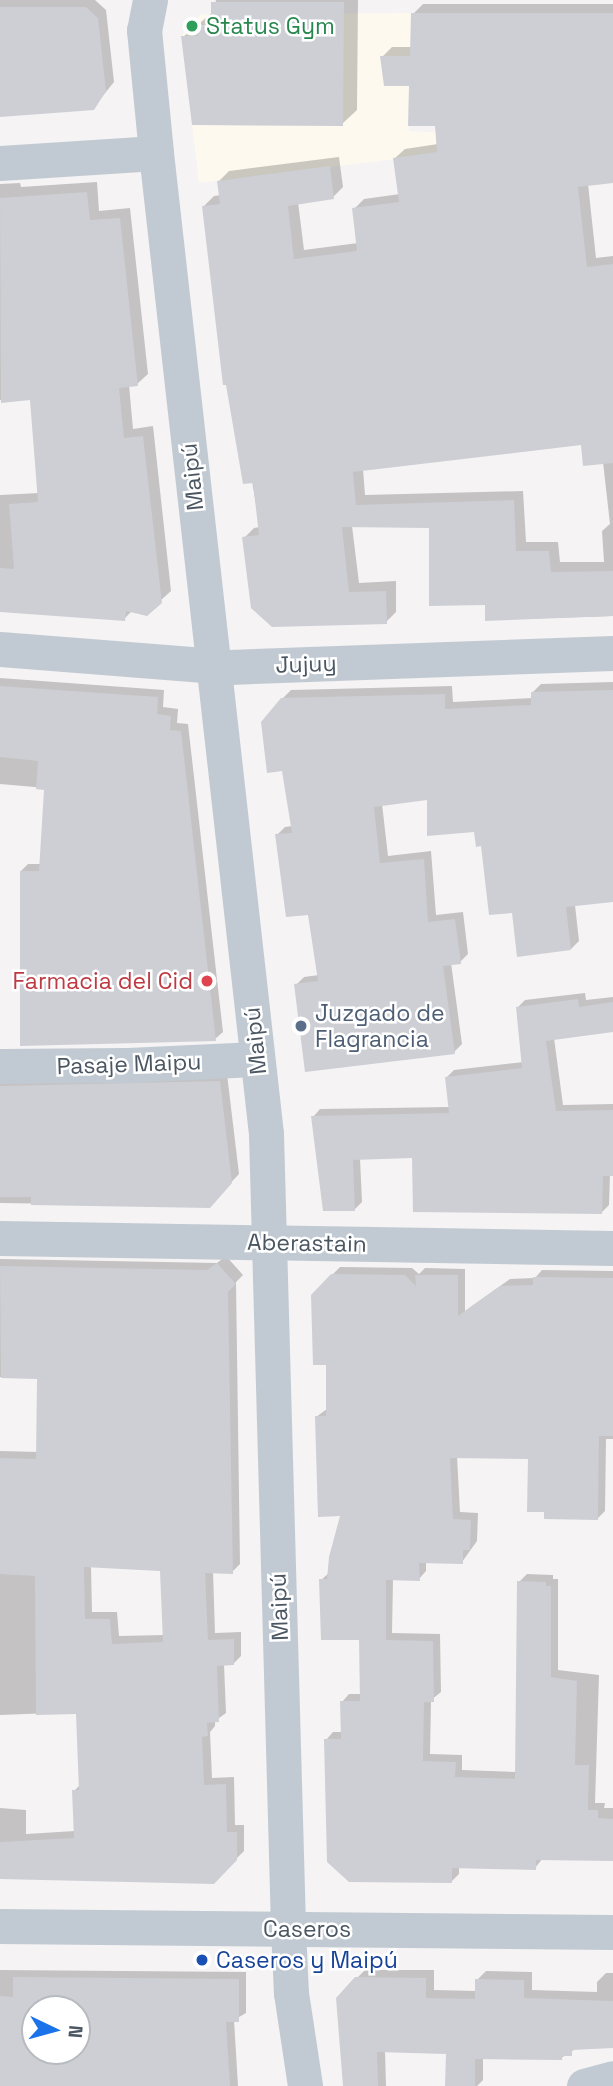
<!DOCTYPE html>
<html>
<head>
<meta charset="utf-8">
<style>
  body { margin:0 }
  #map { position:relative; width:613px; height:2086px; overflow:hidden; background:#f5f3f3; font-family:"Space Grotesk",sans-serif }
  div>[style] { position:absolute }
  [style*='--x'] { left:calc(var(--x)*1px); top:calc(var(--y)*1px); width:calc(var(--w)*1px); rotate:calc(var(--a)*1deg) }
  .commercial>* { inset:0; background:#fdf9ef }
  .shadow>* { inset:0; background:#0003 }
  .building>* { inset:0; background:#cdcfd5 }
  .minor>* { height:35px; margin:-17.5px; padding:0 17.5px; transform-origin:17.5px; border-radius:17.5px; background:#c1cad2 }
  .dots>* { width:19px; height:19px; translate:-50% -50%; box-sizing:border-box; border:4px solid #fff; border-radius:50% }
  span { translate:-50% -50%; white-space:nowrap; text-align:center; line-height:1.15; -webkit-text-stroke:5px #fff; paint-order:stroke }
  .leisure-label { font-size:23px; color:#27864d }
  .left { translate:0 -50%; text-align:left }
  .street-label { font-size:23px; color:#4a5661 }
  .health-label { font-size:23px; color:#be3a42 }
  .right { translate:-100% -50%; text-align:right }
  .service-label { font-size:23px; color:#4e5e75 }
  .transit-label { font-size:23px; color:#164399 }
  .north { position:absolute; left:21px; top:1995px; width:70px; height:70px; box-sizing:border-box; background:#fff; border:2px solid #b7bbc0; border-radius:50%; rotate:95deg; font-size:19px; font-weight:700; line-height:28px; text-align:center; color:#4a5661 }
  .north::after { content:''; display:block; margin:auto; width:24px; height:32px; background:#1a73e8; clip-path:polygon(50% 0,100% 100%,50% 72%,0 100%) }
</style>
</head>
<body>
<div id="map">
  <div class="commercial">
    <div style="clip-path:polygon(411px 13px,409px 131px,452px 133px,453px 152px,199px 183px,181px 36px,201px 14px)"></div>
  </div>
  <div class="shadow">
    <div style="clip-path:polygon(0 0,95px 0,106px 10px,114px 82px,93px 108px,0 115px)"></div>
    <div style="clip-path:polygon(216px 0,358px 0,357px 110px,342px 124px,183px 37px,213px 12px)"></div>
    <div style="clip-path:polygon(evenodd,423px 4px,613px 4px,613px 182px,588px 184px,596px 258px,613px 256px,613px 616px,487px 620px,487px 603px,430px 527px,352px 526px,359px 583px,396px 581px,396px 612px,386px 622px,244px 538px,254px 528px,260px 527px,204px 206px,214px 196px,221px 195px,219px 181px,229px 171px,339px 157px,343px 187px,333px 197px,298px 202px,304px 250px,358px 243px,354px 209px,364px 199px,400px 194px,395px 158px,405px 149px,438px 144px,437px 125px,411px 85px,382px 57px,392px 47px,412px 47px,413px 14px,423px 4px,582px 443px,603px 462px,610px 524px,602px 531px,604px 562px,560px 562px,558px 542px,526px 542px,523px 491px,365px 495px,363px 469px,582px 443px)"></div>
    <div style="clip-path:polygon(97px 182px,99px 211px,130px 208px,148px 374px,137px 384px,129px 385px,133px 429px,153px 426px,171px 591px,160px 601px,132px 611px,124px 619px,0 610px,0 495px,39px 493px,31px 398px,0 400px,0 184px,20px 183px,21px 187px)"></div>
    <div style="clip-path:polygon(0 678px,164px 690px,163px 707px,178px 709px,177px 723px,188px 724px,223px 1032px,215px 1039px,20px 872px,28px 864px,41px 864px,46px 788px,0 784px)"></div>
    <div style="clip-path:polygon(613px 682px,613px 900px,575px 905px,579px 941px,571px 949px,514px 911px,475px 830px,429px 798px,382px 804px,388px 856px,431px 851px,436px 915px,463px 912px,468px 954px,460px 962px,451px 963px,462px 1044px,454px 1052px,296px 985px,304px 977px,319px 975px,309px 913px,277px 835px,285px 827px,292px 826px,282px 699px,291px 690px,452px 686px,453px 702px,533px 698px,533px 692px,541px 684px)"></div>
    <div style="clip-path:polygon(585px 993px,586px 1000px,613px 997px,613px 1031px,554px 1038px,563px 1105px,613px 1104px,613px 1174px,610px 1174px,609px 1205px,602px 1212px,414px 1157px,360px 1158px,362px 1202px,354px 1210px,313px 1117px,320px 1109px,450px 1107px,447px 1077px,454px 1070px,524px 1062px,518px 1007px,525px 1000px)"></div>
    <div style="clip-path:polygon(227px 1074px,239px 1174px,209px 1206px,0 1203px,0 1080px)"></div>
    <div style="clip-path:polygon(evenodd,226px 1256px,243px 1275px,236px 1282px,240px 1564px,232px 1572px,213px 1571px,215px 1633px,241px 1632px,241px 1656px,233px 1664px,224px 1664px,226px 1713px,215px 1721px,215px 1726px,210px 1732px,212px 1778px,234px 1777px,235px 1825px,244px 1825px,244px 1851px,213px 1882px,0 1878px,0 1808px,26px 1810px,26px 1834px,75px 1831px,74px 1791px,81px 1784px,77px 1712px,0 1715px,0 1451px,38px 1452px,39px 1377px,0 1377px,0 1259px,217px 1263px,226px 1256px,91px 1566px,162px 1569px,164px 1635px,119px 1636px,117px 1612px,92px 1612px,91px 1566px)"></div>
    <div style="clip-path:polygon(340px 1267px,412px 1268px,419px 1274px,425px 1268px,465px 1269px,465px 1311px,510px 1279px,535px 1278px,542px 1270px,613px 1271px,613px 1439px,606px 1439px,605px 1511px,598px 1518px,530px 1457px,457px 1456px,460px 1512px,478px 1513px,477px 1541px,462px 1562px,426px 1562px,426px 1571px,419px 1579px,393px 1579px,392px 1633px,440px 1634px,441px 1692px,431px 1700px,430px 1754px,462px 1755px,462px 1770px,517px 1772px,519px 1582px,527px 1574px,553px 1575px,553px 1579px,558px 1579px,558px 1670px,599px 1675px,595px 1803px,605px 1803px,604px 1808px,613px 1808px,613px 1860px,543px 1858px,535px 1868px,459px 1866px,459px 1874px,451px 1882px,326px 1740px,333px 1732px,342px 1732px,342px 1702px,349px 1694px,362px 1694px,361px 1639px,321px 1580px,329px 1573px,342px 1515px,316px 1417px,327px 1409px,332px 1275px)"></div>
    <div style="clip-path:polygon(evenodd,0 1970px,246px 1972px,246px 2013px,234px 2020px,238px 2086px,0 2086px,0 1970px,35px 2009px,77px 2009px,77px 2051px,35px 2051px,35px 2009px)"></div>
    <div style="clip-path:polygon(365px 1970px,434px 1970px,434px 1990px,477px 1991px,477px 1980px,486px 1971px,532px 1972px,532px 1990px,597px 1992px,597px 1982px,606px 1973px,613px 1973px,613px 2046px,577px 2048px,561px 2058px,483px 2058px,483px 2080px,477px 2086px,447px 2086px,448px 2052px,385px 2051px,386px 2086px,345px 2086px,356px 1979px)"></div>
  </div>
  <div class="building">
    <div style="clip-path:polygon(211px 2px,344px 2px,343px 126px,192px 125px,181px 36px,198px 36px,198px 25px,211px 25px)"></div>
    <div style="clip-path:polygon(0 7px,86px 7px,98px 18px,106px 91px,94px 110px,0 117px)"></div>
    <div style="clip-path:polygon(411px 13px,613px 13px,613px 183px,578px 187px,587px 267px,613px 264px,613px 463px,583px 466px,581px 445px,353px 472px,356px 505px,514px 500px,516px 551px,549px 551px,551px 572px,613px 571px,613px 616px,485px 621px,485px 605px,429px 606px,429px 528px,342px 527px,349px 592px,386px 591px,387px 624px,272px 627px,251px 608px,242px 537px,259px 535px,253px 483px,243px 484px,226px 385px,223px 385px,202px 206px,220px 204px,217px 181px,330px 166px,334px 199px,288px 206px,294px 259px,357px 251px,352px 208px,399px 202px,393px 158px,437px 152px,435px 126px,408px 126px,409px 86px,384px 86px,380px 56px,410px 56px)"></div>
    <div style="clip-path:polygon(87px 192px,90px 220px,120px 218px,138px 386px,119px 388px,124px 438px,143px 436px,162px 603px,147px 616px,126px 611px,125px 621px,0 612px,0 568px,14px 569px,9px 504px,38px 502px,30px 400px,1px 403px,0 198px)"></div>
    <div style="clip-path:polygon(0 686px,158px 697px,157px 714px,171px 716px,170px 730px,181px 731px,216px 1041px,20px 1046px,20px 871px,39px 871px,44px 790px,36px 789px,38px 761px,0 757px)"></div>
    <div style="clip-path:polygon(613px 690px,613px 902px,566px 907px,571px 950px,517px 957px,512px 913px,489px 915px,481px 846px,476px 847px,474px 832px,427px 836px,427px 800px,374px 807px,380px 863px,424px 859px,428px 922px,455px 919px,461px 964px,443px 966px,455px 1054px,305px 1072px,294px 984px,318px 981px,308px 915px,286px 917px,275px 834px,292px 833px,282px 771px,267px 773px,261px 722px,281px 698px,445px 694px,445px 709px,531px 705px,531px 692px)"></div>
    <div style="clip-path:polygon(578px 999px,579px 1007px,613px 1002px,613px 1032px,546px 1041px,556px 1111px,613px 1110px,613px 1176px,603px 1176px,602px 1214px,413px 1212px,412px 1158px,353px 1160px,355px 1211px,323px 1211px,311px 1116px,449px 1113px,445px 1077px,522px 1068px,516px 1007px)"></div>
    <div style="clip-path:polygon(220px 1081px,232px 1183px,210px 1208px,31px 1205px,31px 1197px,0 1197px,0 1086px)"></div>
    <div style="clip-path:polygon(evenodd,217px 1263px,236px 1284px,228px 1292px,233px 1574px,205px 1573px,208px 1640px,234px 1639px,234px 1665px,217px 1666px,219px 1722px,207px 1723px,208px 1736px,202px 1737px,204px 1785px,226px 1784px,227px 1832px,237px 1832px,237px 1860px,214px 1884px,0 1879px,0 1842px,74px 1838px,72px 1790px,79px 1790px,76px 1714px,36px 1715px,35px 1576px,0 1574px,0 1458px,36px 1459px,37px 1379px,1px 1378px,0 1266px,207px 1270px,217px 1263px,84px 1567px,160px 1571px,163px 1642px,112px 1644px,110px 1619px,85px 1619px,84px 1567px)"></div>
    <div style="clip-path:polygon(331px 1274px,405px 1275px,416px 1286px,415px 1275px,458px 1275px,458px 1316px,500px 1286px,533px 1285px,533px 1277px,613px 1278px,613px 1436px,599px 1436px,598px 1520px,544px 1519px,544px 1512px,527px 1512px,528px 1459px,450px 1458px,453px 1519px,471px 1520px,470px 1550px,463px 1550px,463px 1564px,419px 1563px,420px 1581px,386px 1580px,386px 1640px,433px 1641px,434px 1702px,424px 1702px,423px 1761px,456px 1762px,455px 1777px,515px 1779px,517px 1581px,546px 1582px,546px 1586px,551px 1586px,551px 1677px,577px 1681px,575px 1765px,589px 1765px,588px 1810px,598px 1810px,598px 1818px,613px 1819px,613px 1861px,536px 1860px,536px 1870px,452px 1868px,452px 1883px,349px 1882px,327px 1862px,324px 1739px,341px 1739px,340px 1701px,360px 1701px,359px 1640px,321px 1640px,319px 1579px,327px 1579px,329px 1557px,340px 1516px,318px 1517px,315px 1416px,326px 1416px,326px 1365px,313px 1365px,311px 1295px)"></div>
    <div style="clip-path:polygon(evenodd,13px 1977px,239px 1979px,239px 2022px,226px 2022px,230px 2086px,0 2086px,0 1996px,13px 1997px,13px 1977px,35px 2009px,77px 2009px,77px 2051px,35px 2051px,35px 2009px)"></div>
    <div style="clip-path:polygon(355px 1977px,426px 1978px,426px 1998px,475px 1999px,475px 1979px,524px 1980px,524px 1998px,613px 2001px,613px 2048px,572px 2050px,572px 2056px,562px 2056px,562px 2060px,475px 2059px,475px 2086px,445px 2086px,446px 2054px,377px 2052px,378px 2086px,343px 2086px,336px 1998px)"></div>
  </div>
  <div class="minor">
    <div style="--x:150;--y:0;--w:31;--a:101"></div>
    <div style="--x:144;--y:30;--w:124;--a:84.4"></div>
    <div style="--x:156;--y:153;--w:987;--a:83.6"></div>
    <div style="--x:266;--y:1134;--w:794;--a:88.41"></div>
    <div style="--x:288;--y:1928;--w:65;--a:87.4"></div>
    <div style="--x:291;--y:1993;--w:94;--a:81.4"></div>
    <div style="--x:0;--y:163;--w:156;--a:-3.7"></div>
    <div style="--x:0;--y:649;--w:230;--a:4.5"></div>
    <div style="--x:229;--y:667;--w:384;--a:-2.1"></div>
    <div style="--x:0;--y:1066;--w:128;--a:-0.4"></div>
    <div style="--x:128;--y:1065;--w:129;--a:-2.7"></div>
    <div style="--x:0;--y:1238;--w:613;--a:0.93"></div>
    <div style="--x:0;--y:1926;--w:613;--a:0.56"></div>
    <div style="--x:584;--y:2086;--w:30;--a:-15"></div>
  </div>
  <div class="dots">
    <div style="left:192px;top:26px;background:#2e9e5b"></div>
    <div style="left:207px;top:981px;background:#e0444e"></div>
    <div style="left:301px;top:1026px;background:#5c6f8a"></div>
    <div style="left:202px;top:1960px;background:#1a4fb4"></div>
  </div>
  <div class="leisure-label">
    <span class="left" style="left:206px;top:26px">Status Gym</span>
  </div>
  <div class="street-label">
    <span style="left:192px;top:477px;rotate:-96deg">Maipú</span>
    <span style="left:306px;top:664px;rotate:-2deg">Jujuy</span>
    <span style="left:255px;top:1041px;rotate:-96deg">Maipú</span>
    <span style="left:129px;top:1064px;rotate:-2deg">Pasaje Maipu</span>
    <span style="left:307px;top:1243px;rotate:1deg">Aberastain</span>
    <span style="left:279px;top:1607px;rotate:-92deg">Maipú</span>
    <span style="left:307px;top:1929px">Caseros</span>
  </div>
  <div class="health-label">
    <span class="right" style="left:193px;top:981px">Farmacia del Cid</span>
  </div>
  <div class="service-label">
    <span class="left" style="left:315px;top:1026px">Juzgado de<br>Flagrancia</span>
  </div>
  <div class="transit-label">
    <span class="left" style="left:216px;top:1960px">Caseros y Maipú</span>
  </div>
  <div class="north">N</div>
</div>
</body>
</html>
